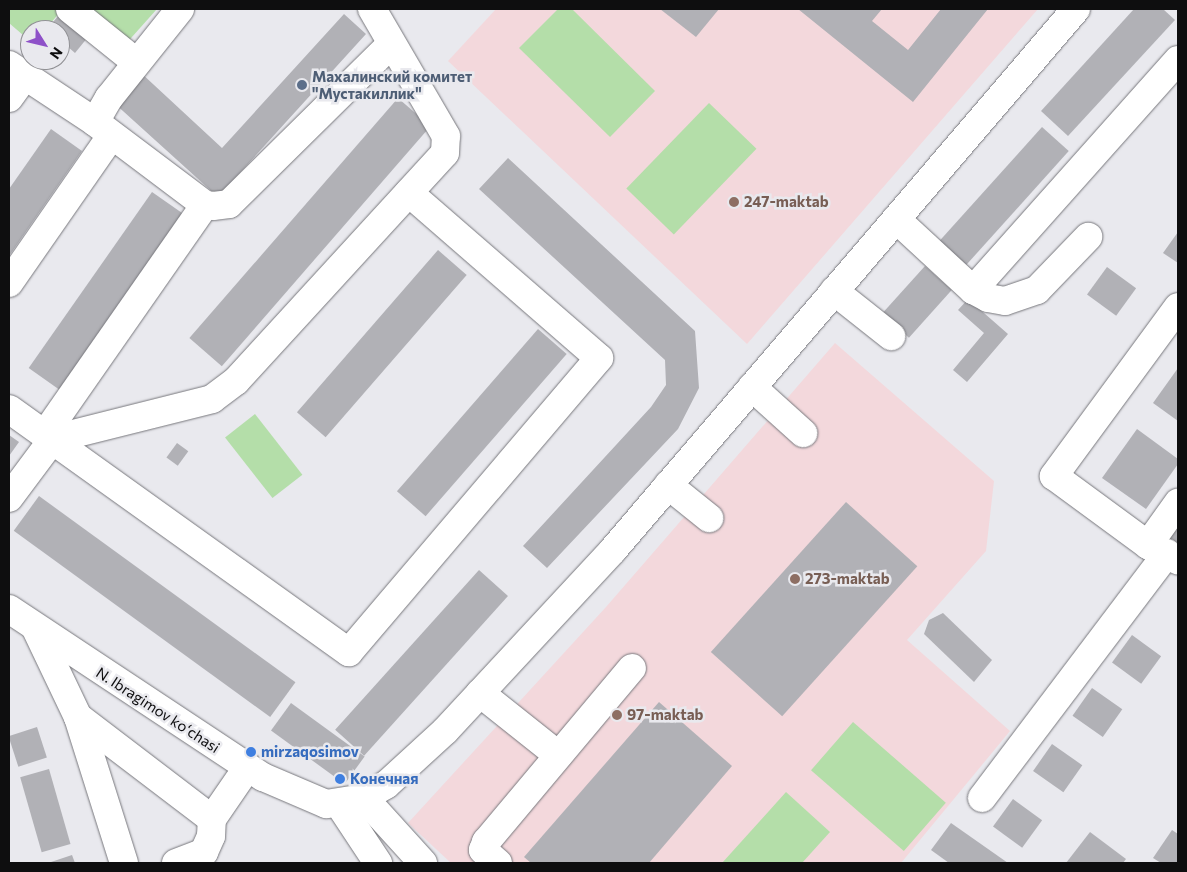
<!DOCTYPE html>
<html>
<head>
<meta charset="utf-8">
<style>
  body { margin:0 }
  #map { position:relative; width:1187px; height:872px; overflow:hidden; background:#e9e9ee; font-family:Commissioner,sans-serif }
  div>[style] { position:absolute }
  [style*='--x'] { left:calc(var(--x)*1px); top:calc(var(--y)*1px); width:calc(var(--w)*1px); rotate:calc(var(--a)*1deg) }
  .education>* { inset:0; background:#f3d8dc }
  .green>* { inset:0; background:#b4dea9; transform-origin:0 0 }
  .building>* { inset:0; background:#b1b1b6; transform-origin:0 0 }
  .roads { filter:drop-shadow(0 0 1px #77777c) drop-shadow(0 0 1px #77777c) }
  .minor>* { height:28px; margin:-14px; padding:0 14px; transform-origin:14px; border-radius:14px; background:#fff }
  .dots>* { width:14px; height:14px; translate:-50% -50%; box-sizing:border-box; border:2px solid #e9e9ee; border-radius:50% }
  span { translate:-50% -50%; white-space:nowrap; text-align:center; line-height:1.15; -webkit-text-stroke:5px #e9e9ee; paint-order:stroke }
  .service-label { font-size:15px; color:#4e5e75; font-weight:700 }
  .left { translate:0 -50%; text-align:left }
  .education-label { font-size:15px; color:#785e54; font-weight:700 }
  .street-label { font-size:15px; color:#0e0e0f }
  .shop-label { font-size:15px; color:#366cbe; font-weight:700 }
  .frame { position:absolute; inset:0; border:10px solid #0e0e0f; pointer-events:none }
  .north { position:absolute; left:20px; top:20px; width:50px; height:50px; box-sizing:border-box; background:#e9e9ee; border:1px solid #919195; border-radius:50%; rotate:126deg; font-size:14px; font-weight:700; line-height:20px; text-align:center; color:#0e0e0f }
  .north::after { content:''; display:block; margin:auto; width:18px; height:22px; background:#8e51c8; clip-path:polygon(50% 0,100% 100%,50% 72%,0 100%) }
</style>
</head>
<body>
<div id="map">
  <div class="education">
    <div style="clip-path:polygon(496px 9px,1038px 9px,747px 344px,448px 61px)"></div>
    <div style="clip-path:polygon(835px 343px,994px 481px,986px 551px,907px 640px,1010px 731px,901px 863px,451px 863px,408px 823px,606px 607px)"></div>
  </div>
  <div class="green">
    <div style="clip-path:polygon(9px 9px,56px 9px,60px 12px,45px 30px,30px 30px,30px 41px,9px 23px)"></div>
    <div style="clip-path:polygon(81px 9px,157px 9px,123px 47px)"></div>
    <div style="clip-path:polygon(558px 9px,572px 9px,655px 91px,610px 137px,519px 48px)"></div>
    <div style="left:709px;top:103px;width:66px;height:119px;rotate:44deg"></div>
    <div style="left:255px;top:414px;width:77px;height:38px;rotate:52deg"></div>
    <div style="left:853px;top:722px;width:123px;height:64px;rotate:41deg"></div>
    <div style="clip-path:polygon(786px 792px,830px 832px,802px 863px,722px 863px)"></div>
  </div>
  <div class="building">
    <div style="clip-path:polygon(660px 9px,719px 9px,696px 37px)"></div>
    <div style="clip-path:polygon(798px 9px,882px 9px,872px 21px,908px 50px,941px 9px,988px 9px,913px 102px)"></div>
    <div style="clip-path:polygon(1134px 9px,1163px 9px,1175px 20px,1068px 136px,1041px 111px)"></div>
    <div style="clip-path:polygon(60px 14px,88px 37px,75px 53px,60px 40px,60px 30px,46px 30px)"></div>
    <div style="clip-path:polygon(344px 14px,366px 34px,218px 197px,113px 102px,140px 72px,222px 148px)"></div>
    <div style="left:398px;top:98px;width:43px;height:318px;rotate:41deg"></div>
    <div style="left:1042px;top:127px;width:36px;height:159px;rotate:42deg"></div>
    <div style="clip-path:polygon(51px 129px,82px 151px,9px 256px,9px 189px)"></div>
    <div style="clip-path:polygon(508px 158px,695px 331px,699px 388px,678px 429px,547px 568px,523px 546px,651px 407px,666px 385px,665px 360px,479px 189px)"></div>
    <div style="left:152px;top:192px;width:38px;height:215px;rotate:35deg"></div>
    <div style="clip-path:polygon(1178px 232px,1178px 263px,1163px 253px)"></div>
    <div style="left:438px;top:250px;width:38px;height:215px;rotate:41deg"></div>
    <div style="left:925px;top:266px;width:36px;height:64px;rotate:42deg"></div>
    <div style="left:1107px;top:267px;width:36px;height:34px;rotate:36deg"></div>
    <div style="clip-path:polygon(968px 299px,1008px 334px,967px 382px,953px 370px,984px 333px,958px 310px)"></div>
    <div style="left:538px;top:329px;width:38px;height:215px;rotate:41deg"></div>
    <div style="clip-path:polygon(1178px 368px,1178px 421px,1153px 403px)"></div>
    <div style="clip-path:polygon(1137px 429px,1178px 459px,1178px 464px,1146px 509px,1102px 478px)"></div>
    <div style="clip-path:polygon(9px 435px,19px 442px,9px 456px)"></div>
    <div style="left:177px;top:443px;width:14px;height:18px;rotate:36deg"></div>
    <div style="left:39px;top:496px;width:317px;height:43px;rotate:36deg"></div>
    <div style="left:846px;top:502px;width:96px;height:202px;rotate:42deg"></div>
    <div style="clip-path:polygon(1178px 513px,1178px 551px,1160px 538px)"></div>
    <div style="left:479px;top:570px;width:39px;height:215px;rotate:42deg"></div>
    <div style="clip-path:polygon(943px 613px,992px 660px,974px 682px,924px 634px,929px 620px)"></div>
    <div style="left:1132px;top:635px;width:36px;height:34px;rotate:36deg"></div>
    <div style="left:1092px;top:688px;width:37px;height:34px;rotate:35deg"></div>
    <div style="clip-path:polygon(659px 702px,732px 766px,649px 863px,531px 863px,524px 857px)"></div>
    <div style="left:291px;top:703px;width:91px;height:34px;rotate:36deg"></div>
    <div style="left:37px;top:727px;width:32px;height:30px;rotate:72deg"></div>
    <div style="left:1052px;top:744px;width:37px;height:33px;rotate:35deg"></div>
    <div style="left:49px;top:769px;width:78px;height:30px;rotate:74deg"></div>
    <div style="left:1013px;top:799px;width:36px;height:34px;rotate:36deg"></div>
    <div style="clip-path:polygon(951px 823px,1008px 863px,949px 863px,931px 850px)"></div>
    <div style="clip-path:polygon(1172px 830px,1178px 834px,1178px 863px,1161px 863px,1153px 858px)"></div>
    <div style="clip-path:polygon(1090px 832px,1126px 859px,1123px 863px,1066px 863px)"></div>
    <div style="clip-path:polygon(72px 855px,75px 863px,48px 863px)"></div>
  </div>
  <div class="roads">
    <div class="minor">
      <div style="--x:70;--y:9;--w:85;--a:38.8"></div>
      <div style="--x:9;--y:65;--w:103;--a:33.5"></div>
      <div style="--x:95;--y:122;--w:138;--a:37"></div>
      <div style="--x:205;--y:205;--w:8;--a:7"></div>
      <div style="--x:213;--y:206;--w:16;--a:-7"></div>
      <div style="--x:229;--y:204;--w:226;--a:-44.6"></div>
      <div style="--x:9;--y:98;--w:29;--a:-54"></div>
      <div style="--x:95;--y:122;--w:28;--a:-60"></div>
      <div style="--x:109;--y:98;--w:114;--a:-51.4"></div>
      <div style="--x:896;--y:219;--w:105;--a:42.7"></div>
      <div style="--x:973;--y:290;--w:17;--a:28"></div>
      <div style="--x:988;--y:298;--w:17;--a:10"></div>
      <div style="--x:1005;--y:301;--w:34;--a:-19"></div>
      <div style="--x:1037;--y:290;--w:74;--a:-46.1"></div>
      <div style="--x:9;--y:283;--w:179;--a:-55.2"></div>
      <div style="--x:973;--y:290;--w:308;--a:-48.3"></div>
      <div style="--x:834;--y:291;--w:73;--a:38.3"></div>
      <div style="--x:1178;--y:307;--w:210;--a:126.3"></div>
      <div style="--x:1054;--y:476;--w:117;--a:36.3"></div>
      <div style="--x:1148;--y:545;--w:34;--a:27"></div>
      <div style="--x:752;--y:387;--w:69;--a:42"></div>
      <div style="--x:9;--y:409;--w:418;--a:35.6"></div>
      <div style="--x:349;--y:652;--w:386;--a:-49.6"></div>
      <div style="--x:599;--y:358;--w:252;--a:-139"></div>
      <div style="--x:45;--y:434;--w:279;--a:-55.1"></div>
      <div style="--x:668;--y:485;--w:53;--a:38.8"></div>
      <div style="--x:9;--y:498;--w:74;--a:-53.3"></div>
      <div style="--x:53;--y:439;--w:164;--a:-14.1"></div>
      <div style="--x:212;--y:399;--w:30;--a:-37"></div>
      <div style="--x:236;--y:381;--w:309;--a:-47.5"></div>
      <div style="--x:445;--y:153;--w:17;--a:-87"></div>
      <div style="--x:446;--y:136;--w:147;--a:-120.2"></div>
      <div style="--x:1148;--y:545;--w:52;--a:-54.5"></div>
      <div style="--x:9;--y:609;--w:305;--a:33.5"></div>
      <div style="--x:263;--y:777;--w:69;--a:23.2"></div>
      <div style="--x:326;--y:804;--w:38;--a:-9"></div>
      <div style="--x:364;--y:798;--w:26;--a:-31"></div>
      <div style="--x:386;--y:785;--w:80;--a:-42.5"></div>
      <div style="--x:445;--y:731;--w:247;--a:-47.1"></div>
      <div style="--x:613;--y:550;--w:712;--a:-49.44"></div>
      <div style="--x:36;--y:629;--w:98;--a:64.5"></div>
      <div style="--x:78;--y:717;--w:168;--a:37.3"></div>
      <div style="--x:212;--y:819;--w:62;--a:-55.5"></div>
      <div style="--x:480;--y:693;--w:100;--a:38.5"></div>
      <div style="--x:78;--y:717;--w:153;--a:72.5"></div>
      <div style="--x:364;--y:798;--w:88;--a:47.8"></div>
      <div style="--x:982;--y:798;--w:307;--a:-52.9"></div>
      <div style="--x:339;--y:804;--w:71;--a:56.5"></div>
      <div style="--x:176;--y:863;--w:30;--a:-21"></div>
      <div style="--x:204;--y:852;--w:17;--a:-66"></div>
      <div style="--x:211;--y:836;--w:17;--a:-87"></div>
      <div style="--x:498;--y:863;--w:20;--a:-139"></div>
      <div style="--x:483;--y:850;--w:9;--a:-69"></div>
      <div style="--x:486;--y:842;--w:227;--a:-50"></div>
    </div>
  </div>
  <div class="dots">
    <div style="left:302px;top:85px;background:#5c6f8a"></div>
    <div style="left:734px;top:202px;background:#8d6e63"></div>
    <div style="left:795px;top:579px;background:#8d6e63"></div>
    <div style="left:617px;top:715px;background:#8d6e63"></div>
    <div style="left:251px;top:752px;background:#3f7fe0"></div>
    <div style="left:340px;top:779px;background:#3f7fe0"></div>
  </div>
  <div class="service-label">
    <span class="left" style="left:312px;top:85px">Махалинский комитет<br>"Мустакиллик"</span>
  </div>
  <div class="education-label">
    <span class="left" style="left:744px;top:202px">247-maktab</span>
    <span class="left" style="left:805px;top:579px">273-maktab</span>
    <span class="left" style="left:627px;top:715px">97-maktab</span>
  </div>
  <div class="street-label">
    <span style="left:158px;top:710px;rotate:33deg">N. Ibragimov koʻchasi</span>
  </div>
  <div class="shop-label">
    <span class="left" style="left:261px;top:752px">mirzaqosimov</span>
    <span class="left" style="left:350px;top:779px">Конечная</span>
  </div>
  <div class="frame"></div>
  <div class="north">N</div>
</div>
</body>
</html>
